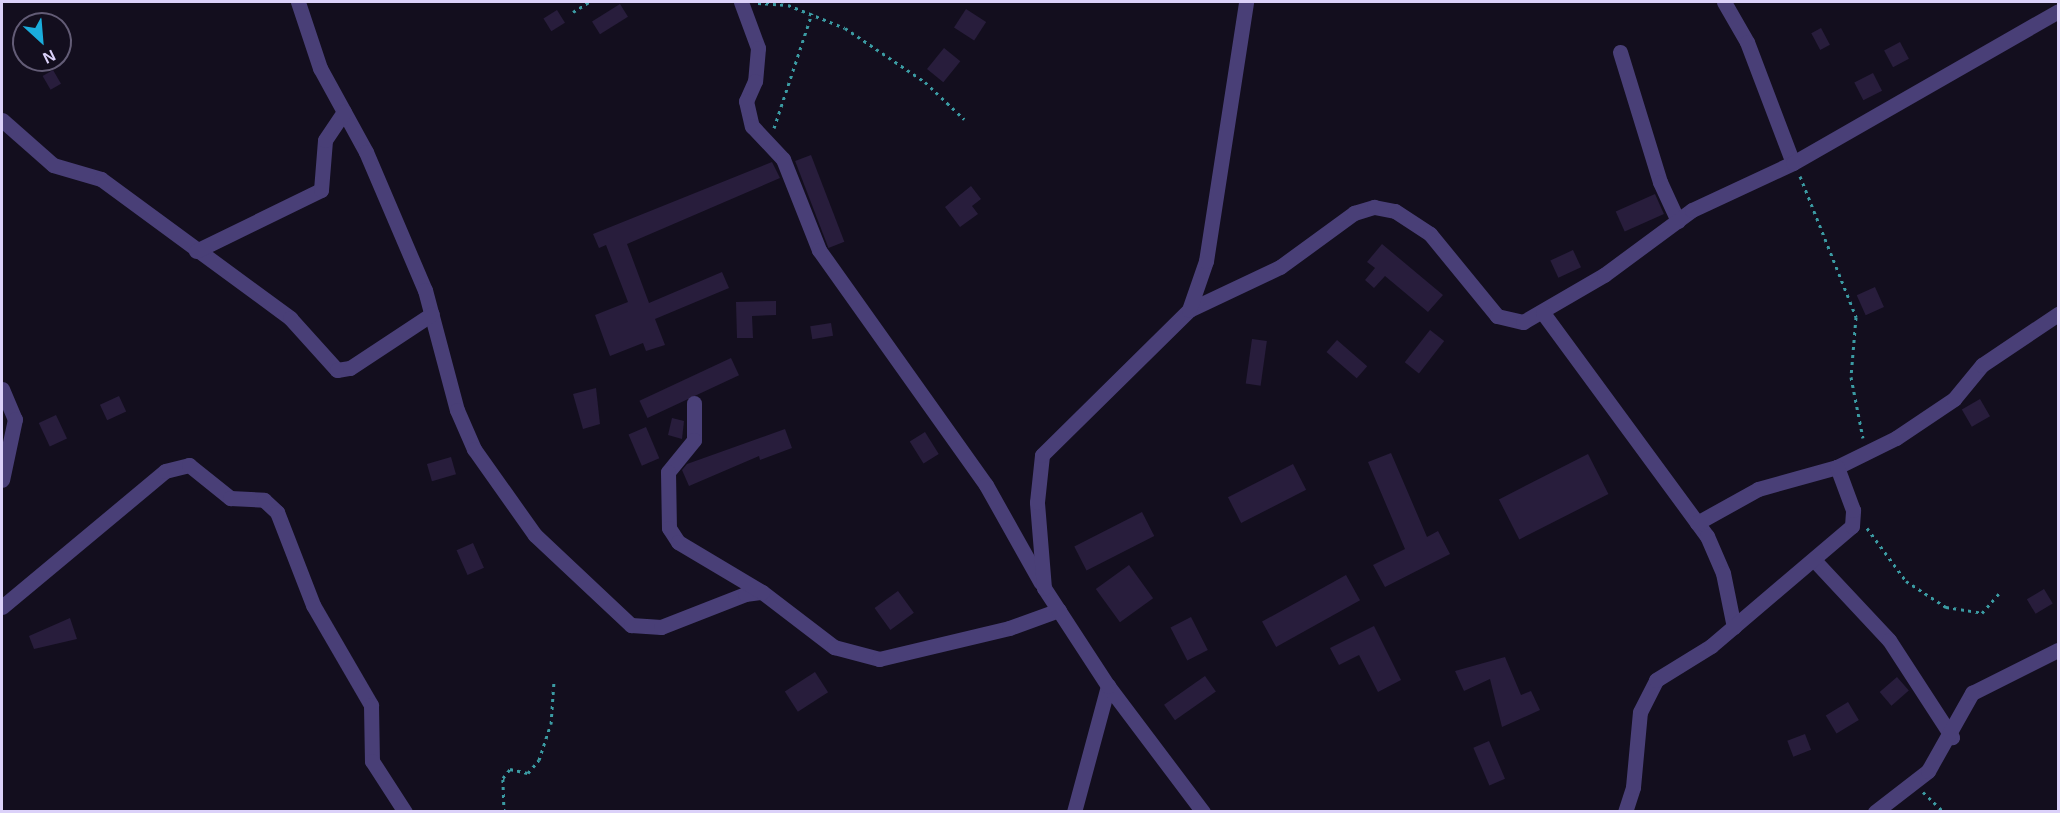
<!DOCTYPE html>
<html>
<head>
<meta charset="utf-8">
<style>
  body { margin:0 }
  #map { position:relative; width:2060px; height:813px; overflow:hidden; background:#130e1e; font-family:Helvetica,sans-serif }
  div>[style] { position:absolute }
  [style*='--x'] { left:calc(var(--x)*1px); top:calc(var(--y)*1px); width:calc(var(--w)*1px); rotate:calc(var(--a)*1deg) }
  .building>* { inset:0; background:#281d3c; transform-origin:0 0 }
  .path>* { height:3px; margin-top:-1.5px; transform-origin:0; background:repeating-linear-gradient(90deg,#3b9ba3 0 3px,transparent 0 7.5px) }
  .minor>* { height:15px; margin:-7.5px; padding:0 7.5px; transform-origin:7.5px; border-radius:7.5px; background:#493f77 }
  span { translate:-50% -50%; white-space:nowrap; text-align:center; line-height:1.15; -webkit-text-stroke:5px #130e1e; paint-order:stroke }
  .frame { position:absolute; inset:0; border:3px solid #dbd1f9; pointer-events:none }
  .north { position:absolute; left:12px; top:12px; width:60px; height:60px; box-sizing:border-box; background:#130e1e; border:2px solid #635c76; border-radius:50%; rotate:154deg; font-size:16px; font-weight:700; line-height:24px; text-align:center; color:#dbd1f9 }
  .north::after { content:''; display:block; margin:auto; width:21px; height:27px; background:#1aaddc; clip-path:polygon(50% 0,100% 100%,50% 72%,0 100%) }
</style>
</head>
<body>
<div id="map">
  <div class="building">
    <div style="left:620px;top:4px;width:15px;height:33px;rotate:58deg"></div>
    <div style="left:966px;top:9px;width:24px;height:22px;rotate:33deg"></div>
    <div style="left:557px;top:10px;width:15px;height:16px;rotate:58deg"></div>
    <div style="left:1821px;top:28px;width:19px;height:11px;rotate:62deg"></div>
    <div style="left:1900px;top:42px;width:19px;height:18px;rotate:62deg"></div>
    <div style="left:944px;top:48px;width:21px;height:27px;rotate:39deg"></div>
    <div style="left:53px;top:70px;width:16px;height:12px;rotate:60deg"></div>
    <div style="left:1873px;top:73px;width:20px;height:21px;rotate:63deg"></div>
    <div style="left:811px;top:155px;width:93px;height:17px;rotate:69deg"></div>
    <div style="clip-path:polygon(772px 162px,780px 178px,627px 244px,649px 303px,722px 272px,729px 288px,655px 319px,665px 345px,646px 351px,643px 343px,610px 356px,595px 315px,628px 302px,606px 245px,599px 248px,593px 234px)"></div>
    <div style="clip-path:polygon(971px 186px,981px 199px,972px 206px,978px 214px,960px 227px,945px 207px)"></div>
    <div style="left:1655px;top:194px;width:22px;height:43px;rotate:66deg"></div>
    <div style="clip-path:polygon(1382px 244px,1443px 295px,1428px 312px,1385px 276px,1374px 288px,1365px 280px,1375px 268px,1367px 262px)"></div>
    <div style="left:1573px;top:250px;width:19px;height:25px;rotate:65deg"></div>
    <div style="left:1875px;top:287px;width:22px;height:20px;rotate:66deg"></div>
    <div style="clip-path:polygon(776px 301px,776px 315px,752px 316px,753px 338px,737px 338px,736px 302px)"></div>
    <div style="left:831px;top:323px;width:13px;height:21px;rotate:81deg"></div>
    <div style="left:1430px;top:330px;width:18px;height:41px;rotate:38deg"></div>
    <div style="left:1252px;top:339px;width:15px;height:45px;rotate:8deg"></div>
    <div style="left:1337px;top:340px;width:40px;height:16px;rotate:41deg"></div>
    <div style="left:731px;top:358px;width:19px;height:101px;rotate:65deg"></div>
    <div style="clip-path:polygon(596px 388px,600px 424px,583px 429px,573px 394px)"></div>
    <div style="left:119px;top:396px;width:17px;height:21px;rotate:65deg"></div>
    <div style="left:1980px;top:399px;width:20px;height:21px;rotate:60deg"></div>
    <div style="left:56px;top:415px;width:26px;height:19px;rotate:65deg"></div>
    <div style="clip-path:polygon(672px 418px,684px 421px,682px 439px,668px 435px)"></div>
    <div style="left:646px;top:427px;width:34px;height:19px;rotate:67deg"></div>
    <div style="clip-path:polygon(785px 429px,792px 448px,760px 460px,759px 456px,689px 486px,682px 470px,687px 464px)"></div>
    <div style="left:925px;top:432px;width:26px;height:18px;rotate:58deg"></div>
    <div style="clip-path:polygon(1391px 453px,1427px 537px,1438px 531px,1450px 554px,1385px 587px,1373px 565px,1405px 549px,1368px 462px)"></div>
    <div style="left:1588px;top:454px;width:45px;height:100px;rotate:63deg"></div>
    <div style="left:451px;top:457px;width:18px;height:25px;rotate:74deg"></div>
    <div style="left:1293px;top:464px;width:29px;height:73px;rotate:63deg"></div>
    <div style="left:1142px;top:512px;width:27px;height:76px;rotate:63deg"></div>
    <div style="left:473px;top:543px;width:27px;height:18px;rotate:66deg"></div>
    <div style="left:1129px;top:565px;width:41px;height:41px;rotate:54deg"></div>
    <div style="left:1346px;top:575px;width:29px;height:96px;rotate:61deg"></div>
    <div style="left:2044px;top:589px;width:17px;height:20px;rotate:59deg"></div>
    <div style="left:898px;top:591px;width:27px;height:29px;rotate:54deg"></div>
    <div style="left:1191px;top:617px;width:37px;height:23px;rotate:63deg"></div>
    <div style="clip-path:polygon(70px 618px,77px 639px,34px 649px,29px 636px)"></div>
    <div style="clip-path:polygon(1374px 626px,1401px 680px,1378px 692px,1359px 655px,1339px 665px,1330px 648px)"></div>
    <div style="clip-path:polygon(1505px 657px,1521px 695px,1531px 691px,1540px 710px,1502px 727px,1490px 679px,1464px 691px,1455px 671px)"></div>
    <div style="left:815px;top:672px;width:24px;height:36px;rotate:57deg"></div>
    <div style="left:1205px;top:676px;width:19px;height:50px;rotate:55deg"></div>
    <div style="left:1897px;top:677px;width:18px;height:23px;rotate:49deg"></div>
    <div style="left:1848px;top:702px;width:21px;height:26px;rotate:59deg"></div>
    <div style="left:1805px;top:734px;width:17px;height:19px;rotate:69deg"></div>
    <div style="left:1489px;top:741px;width:41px;height:17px;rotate:67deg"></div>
  </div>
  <div class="path">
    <div style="--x:758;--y:3;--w:30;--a:4"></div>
    <div style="--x:788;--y:5;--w:61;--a:22"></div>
    <div style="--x:845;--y:28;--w:97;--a:34"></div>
    <div style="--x:925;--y:82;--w:54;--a:43.5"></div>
    <div style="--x:573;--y:12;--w:19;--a:-32"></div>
    <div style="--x:774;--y:128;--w:121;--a:-71.7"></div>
    <div style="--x:1800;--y:176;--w:152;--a:68.3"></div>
    <div style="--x:1856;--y:317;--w:60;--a:94.8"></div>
    <div style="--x:1851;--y:377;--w:62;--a:78.9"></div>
    <div style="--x:1867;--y:528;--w:66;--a:53.7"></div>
    <div style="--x:1906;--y:581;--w:48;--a:33"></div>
    <div style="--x:1946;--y:607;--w:36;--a:9"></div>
    <div style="--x:1982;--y:613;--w:29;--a:-49"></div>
    <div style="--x:1923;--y:792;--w:29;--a:44"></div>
    <div style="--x:504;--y:812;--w:34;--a:-92"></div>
    <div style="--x:503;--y:778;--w:11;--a:-52"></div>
    <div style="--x:510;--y:769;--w:18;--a:13"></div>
    <div style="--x:528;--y:773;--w:17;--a:-50"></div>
    <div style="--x:539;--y:760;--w:38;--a:-72"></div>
    <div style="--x:551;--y:724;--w:43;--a:-86"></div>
  </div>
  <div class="minor">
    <div style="--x:298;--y:2;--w:70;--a:71.6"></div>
    <div style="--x:320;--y:68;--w:96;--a:61.3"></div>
    <div style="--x:366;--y:152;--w:150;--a:66.9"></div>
    <div style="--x:425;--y:290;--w:124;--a:75.1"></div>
    <div style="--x:457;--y:410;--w:43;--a:66.4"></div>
    <div style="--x:474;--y:449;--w:105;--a:54.7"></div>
    <div style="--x:535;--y:535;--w:132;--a:43.2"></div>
    <div style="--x:631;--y:625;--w:30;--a:4"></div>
    <div style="--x:661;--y:627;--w:90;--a:-21.4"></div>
    <div style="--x:745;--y:594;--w:17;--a:-7"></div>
    <div style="--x:762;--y:592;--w:91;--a:37.4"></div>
    <div style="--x:834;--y:647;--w:47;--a:14.9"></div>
    <div style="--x:879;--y:659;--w:134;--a:-13.4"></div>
    <div style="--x:1009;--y:628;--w:53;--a:-19.8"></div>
    <div style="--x:741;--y:2;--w:49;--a:69.7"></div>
    <div style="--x:758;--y:48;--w:33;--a:95"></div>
    <div style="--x:755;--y:81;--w:22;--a:114"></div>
    <div style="--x:746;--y:101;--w:26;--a:77"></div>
    <div style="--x:752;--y:126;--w:45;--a:46.8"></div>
    <div style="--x:783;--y:159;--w:98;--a:68.4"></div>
    <div style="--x:819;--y:250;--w:288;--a:54.6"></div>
    <div style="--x:986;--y:485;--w:112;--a:60.7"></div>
    <div style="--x:1724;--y:2;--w:46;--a:60.1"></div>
    <div style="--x:1747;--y:42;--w:129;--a:69.2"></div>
    <div style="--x:1620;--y:52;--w:136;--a:72.9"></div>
    <div style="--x:1660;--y:182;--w:43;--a:65.2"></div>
    <div style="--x:2;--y:120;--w:68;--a:41.4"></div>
    <div style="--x:53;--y:165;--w:50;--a:16.3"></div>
    <div style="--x:101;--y:179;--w:235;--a:36.3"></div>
    <div style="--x:290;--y:318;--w:70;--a:47.9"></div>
    <div style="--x:337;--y:370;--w:13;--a:-9"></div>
    <div style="--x:350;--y:368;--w:98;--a:-33.4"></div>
    <div style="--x:196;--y:251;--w:139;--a:-26"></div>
    <div style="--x:321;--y:190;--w:50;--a:-85.4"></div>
    <div style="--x:325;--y:140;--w:34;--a:-56"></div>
    <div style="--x:1189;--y:310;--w:101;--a:-25.3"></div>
    <div style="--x:1280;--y:267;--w:92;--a:-36.1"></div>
    <div style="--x:1354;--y:213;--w:21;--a:-17"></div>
    <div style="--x:1374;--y:207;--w:21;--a:11"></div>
    <div style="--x:1395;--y:211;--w:42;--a:33.3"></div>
    <div style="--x:1430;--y:234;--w:106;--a:50.7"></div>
    <div style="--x:1497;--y:316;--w:27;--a:13"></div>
    <div style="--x:1523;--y:322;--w:94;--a:-30.1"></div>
    <div style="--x:1604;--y:275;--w:109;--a:-36.5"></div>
    <div style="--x:1692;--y:210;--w:111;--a:-25"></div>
    <div style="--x:1793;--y:163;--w:305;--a:-29.8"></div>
    <div style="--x:1543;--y:313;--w:277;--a:53.7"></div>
    <div style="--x:1707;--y:536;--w:40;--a:66.6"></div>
    <div style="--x:1723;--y:573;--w:55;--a:78.5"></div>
    <div style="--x:2;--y:389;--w:33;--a:67"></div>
    <div style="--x:15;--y:419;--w:62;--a:102"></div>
    <div style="--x:694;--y:403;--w:37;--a:90"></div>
    <div style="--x:694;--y:440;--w:41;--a:129.1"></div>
    <div style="--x:668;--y:472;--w:56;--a:89"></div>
    <div style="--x:669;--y:528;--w:17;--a:57"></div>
    <div style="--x:678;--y:542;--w:98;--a:30.8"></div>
    <div style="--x:1697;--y:523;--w:70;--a:-29.1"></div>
    <div style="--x:1758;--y:489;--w:82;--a:-15.6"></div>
    <div style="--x:1837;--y:467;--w:66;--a:-26.2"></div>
    <div style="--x:1896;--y:438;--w:70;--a:-33.9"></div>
    <div style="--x:1954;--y:399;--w:44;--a:-50.5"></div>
    <div style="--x:1982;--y:365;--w:92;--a:-33.9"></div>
    <div style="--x:1815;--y:561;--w:108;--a:46.9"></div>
    <div style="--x:1889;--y:640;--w:116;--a:57"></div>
    <div style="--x:2;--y:607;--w:212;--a:-39.8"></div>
    <div style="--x:165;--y:471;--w:25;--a:-14"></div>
    <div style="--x:189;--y:465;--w:53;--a:38.8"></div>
    <div style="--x:230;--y:498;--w:34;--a:3"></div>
    <div style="--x:264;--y:500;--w:18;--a:43"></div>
    <div style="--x:277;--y:512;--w:100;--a:68.8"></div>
    <div style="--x:313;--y:605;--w:116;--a:59.9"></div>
    <div style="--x:371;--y:705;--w:56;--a:89"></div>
    <div style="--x:372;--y:761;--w:61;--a:57.1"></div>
    <div style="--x:1074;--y:812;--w:131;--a:-74.9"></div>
    <div style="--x:1203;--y:812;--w:158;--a:-127"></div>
    <div style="--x:1108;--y:686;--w:117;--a:-123.1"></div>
    <div style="--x:1044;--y:588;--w:86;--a:-94.7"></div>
    <div style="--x:1037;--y:502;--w:47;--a:-83.9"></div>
    <div style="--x:1042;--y:455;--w:206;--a:-44.6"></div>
    <div style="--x:1189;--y:310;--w:52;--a:-70.9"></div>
    <div style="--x:1206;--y:261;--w:262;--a:-81.2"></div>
    <div style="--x:1625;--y:812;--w:26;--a:-72"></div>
    <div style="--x:1633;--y:787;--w:75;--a:-84.7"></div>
    <div style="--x:1640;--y:712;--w:36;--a:-63"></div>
    <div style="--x:1656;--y:680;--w:65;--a:-31.7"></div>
    <div style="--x:1711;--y:646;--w:185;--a:-40.4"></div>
    <div style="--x:1852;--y:526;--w:16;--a:-86"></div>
    <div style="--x:1853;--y:510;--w:46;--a:-110.4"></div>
    <div style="--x:1875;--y:812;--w:67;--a:-37.7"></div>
    <div style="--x:1928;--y:771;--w:90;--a:-60.6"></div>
    <div style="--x:1972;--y:693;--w:96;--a:-26.6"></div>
  </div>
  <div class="frame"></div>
  <div class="north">N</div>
</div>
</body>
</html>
